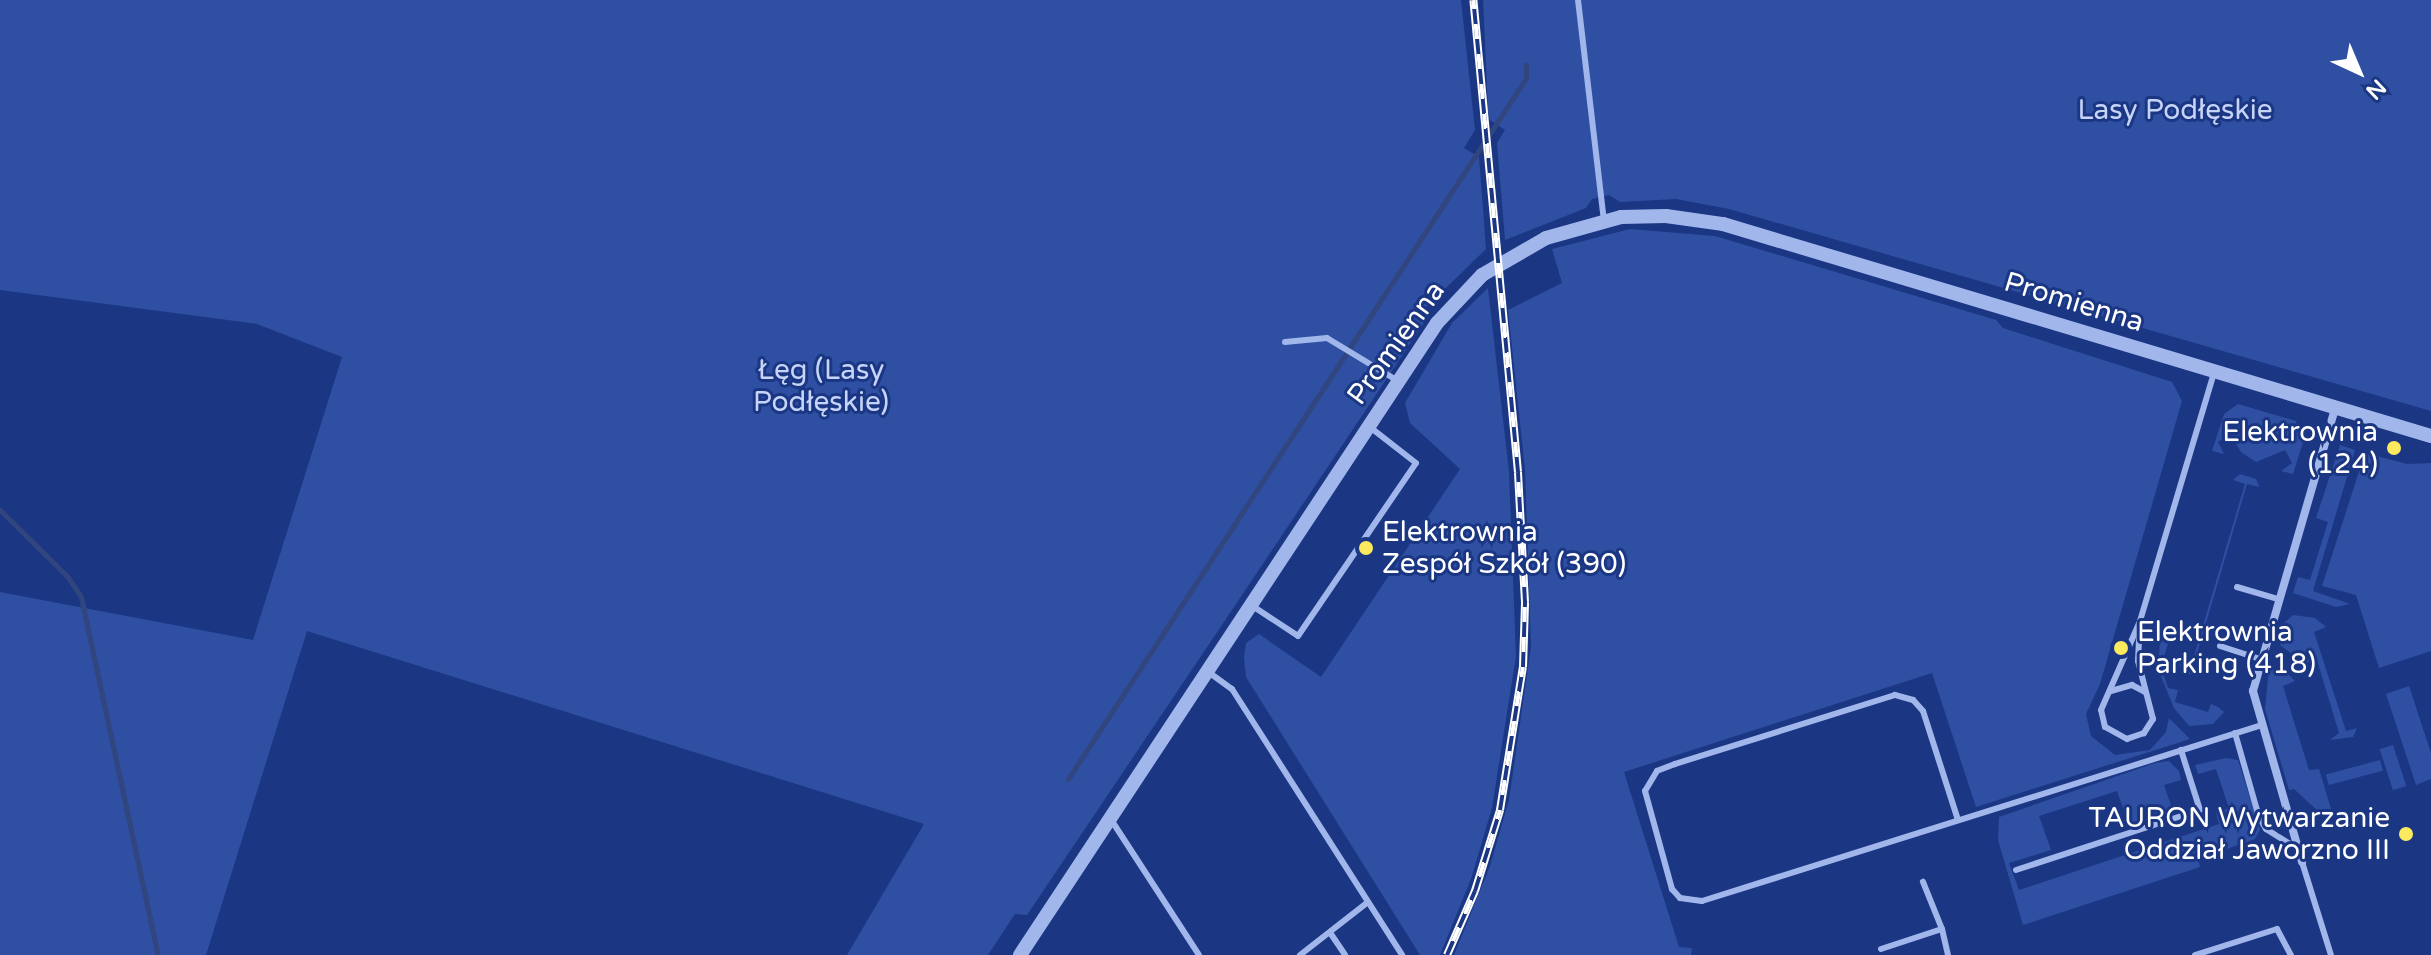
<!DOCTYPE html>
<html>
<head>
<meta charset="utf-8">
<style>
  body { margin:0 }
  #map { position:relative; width:2431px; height:955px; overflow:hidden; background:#1b3784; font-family:"Varela Round",sans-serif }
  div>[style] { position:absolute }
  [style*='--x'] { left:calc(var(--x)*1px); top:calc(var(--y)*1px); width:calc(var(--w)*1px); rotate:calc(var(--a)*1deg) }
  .green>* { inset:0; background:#2e4fa2; transform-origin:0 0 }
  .stream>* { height:5px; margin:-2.5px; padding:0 2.5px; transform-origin:2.5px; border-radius:2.5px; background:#31457f }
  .service>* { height:6px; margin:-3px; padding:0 3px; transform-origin:3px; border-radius:3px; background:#a1b6eb }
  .minor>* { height:8px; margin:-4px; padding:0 4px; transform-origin:4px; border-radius:4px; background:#a1b6eb }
  .tertiary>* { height:14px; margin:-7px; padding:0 7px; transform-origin:7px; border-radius:7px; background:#a1b6eb }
  .rail>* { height:8px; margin-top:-4px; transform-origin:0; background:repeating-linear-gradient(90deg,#1b3784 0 15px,#fff 0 30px); box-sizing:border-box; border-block:2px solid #fff }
  .dots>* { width:22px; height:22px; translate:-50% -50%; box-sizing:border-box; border:4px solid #1b3784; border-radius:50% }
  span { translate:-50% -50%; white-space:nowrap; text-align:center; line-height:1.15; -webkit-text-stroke:6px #1b3784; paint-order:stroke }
  .park-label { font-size:28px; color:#c6d4f8 }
  .street-label { font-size:28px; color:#fff }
  .poi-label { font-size:28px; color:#fff }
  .right { translate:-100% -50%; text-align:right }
  .left { translate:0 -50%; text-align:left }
  .north { position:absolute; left:2319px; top:32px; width:80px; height:80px; -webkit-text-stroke:6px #1b3784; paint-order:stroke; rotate:136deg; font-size:22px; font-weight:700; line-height:32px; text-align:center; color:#fff }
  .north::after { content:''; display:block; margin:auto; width:28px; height:36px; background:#fff; clip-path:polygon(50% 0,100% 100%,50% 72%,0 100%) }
</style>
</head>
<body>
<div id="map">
  <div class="green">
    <div style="clip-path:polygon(0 0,1461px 0,1475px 130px,1464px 148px,1479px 157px,1486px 249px,1416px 317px,1424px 323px,1232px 610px,1027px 915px,1015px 914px,988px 955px,847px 955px,924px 824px,307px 631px,206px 955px,0 955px,0 592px,253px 640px,342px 357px,257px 324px,0 290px)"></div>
    <div style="clip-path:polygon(1483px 0,2431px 0,2431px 411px,1729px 209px,1676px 199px,1620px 202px,1609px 195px,1592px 199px,1586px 208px,1505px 240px,1497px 143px,1505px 130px,1490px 120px,1488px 110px)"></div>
    <div style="clip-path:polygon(1630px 229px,1715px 236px,1996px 320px,2003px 328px,2172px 382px,2182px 401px,2100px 684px,2086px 714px,2091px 736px,2115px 755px,2150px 750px,2166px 732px,2169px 718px,2190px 739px,1976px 807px,1932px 673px,1624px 772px,1679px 947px,1692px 948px,1691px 955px,1454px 955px,1490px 866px,1509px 800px,1531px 647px,1525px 470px,1508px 310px,1562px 283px,1552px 249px)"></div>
    <div style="clip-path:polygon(1488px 288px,1509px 472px,1516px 656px,1492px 808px,1471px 879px,1440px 955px,1420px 955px,1246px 677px,1244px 658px,1246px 643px,1259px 634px,1321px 677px,1460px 469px,1410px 423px,1405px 403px,1452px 323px)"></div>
    <div style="clip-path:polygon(2238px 404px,2296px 421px,2303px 442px,2293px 474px,2281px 471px,2292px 463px,2285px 450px,2256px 462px,2241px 452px,2230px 434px,2218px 442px,2224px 454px,2212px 451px,2224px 414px)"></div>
    <div style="clip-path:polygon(2340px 445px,2355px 450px,2313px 591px,2350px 604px,2336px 607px,2293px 593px,2298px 577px,2310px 580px,2328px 522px,2316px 518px)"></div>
    <div style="clip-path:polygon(2365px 453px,2407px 464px,2431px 463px,2431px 651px,2379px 668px,2356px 595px,2322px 586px)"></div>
    <div style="clip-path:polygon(2240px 474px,2256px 479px,2259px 487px,2247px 484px,2193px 667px,2205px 671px,2196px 676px,2183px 672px,2179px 663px,2191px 666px,2245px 484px,2233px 480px)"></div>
    <div style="clip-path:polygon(2293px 615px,2315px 618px,2326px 627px,2314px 632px,2346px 731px,2357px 728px,2353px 737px,2330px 740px,2339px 733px,2317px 660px,2304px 663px,2280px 645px,2285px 622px)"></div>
    <div style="clip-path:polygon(2161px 628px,2172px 630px,2161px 667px,2168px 688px,2178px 690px,2175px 702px,2208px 712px,2211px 704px,2218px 707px,2224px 712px,2213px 724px,2189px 726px,2174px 708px,2158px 669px)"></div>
    <div style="clip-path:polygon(2269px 668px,2286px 672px,2295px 681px,2283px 686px,2309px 770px,2319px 769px,2331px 809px,2319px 812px,2294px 789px,2289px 790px,2265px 709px)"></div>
    <div style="clip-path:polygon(2409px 686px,2431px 753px,2431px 779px,2416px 785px,2386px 694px)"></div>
    <div style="left:2393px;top:745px;width:43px;height:14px;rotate:72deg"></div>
    <div style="clip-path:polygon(2226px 758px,2238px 760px,2260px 830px,2255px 839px,2198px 859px,2200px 867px,2023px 925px,1998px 840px,1999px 817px,2155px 763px,2169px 761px,2179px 771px,2181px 780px,2164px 785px,2173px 811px,2129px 825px,2117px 791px,2039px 816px,2051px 850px,2009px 863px,2019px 890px,2219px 824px,2216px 813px,2229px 808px,2216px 769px,2198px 774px,2195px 765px)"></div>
    <div style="left:2380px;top:760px;width:11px;height:56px;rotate:75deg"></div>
  </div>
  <div class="stream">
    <div style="--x:0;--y:510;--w:94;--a:44.6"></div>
    <div style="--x:67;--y:576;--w:25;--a:56"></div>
    <div style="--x:81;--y:597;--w:366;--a:77.9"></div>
    <div style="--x:1068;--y:779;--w:837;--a:-56.84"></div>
    <div style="--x:1526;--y:78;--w:13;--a:-90"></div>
  </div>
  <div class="service">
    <div style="--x:1578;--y:0;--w:223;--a:83.3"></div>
    <div style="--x:1285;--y:342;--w:42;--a:-5.4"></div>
    <div style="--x:1327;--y:338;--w:83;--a:31.2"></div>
    <div style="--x:2237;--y:587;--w:43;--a:16.3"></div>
    <div style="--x:1251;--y:605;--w:56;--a:33.4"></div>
    <div style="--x:1298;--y:636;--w:209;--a:-55.7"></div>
    <div style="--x:1416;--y:463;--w:58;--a:-142"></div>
    <div style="--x:2140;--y:621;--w:40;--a:92.9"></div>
    <div style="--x:2138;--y:661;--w:60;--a:75.5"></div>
    <div style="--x:2153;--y:719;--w:17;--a:123"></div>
    <div style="--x:2144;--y:733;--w:18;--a:161"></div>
    <div style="--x:2127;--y:739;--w:25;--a:-151"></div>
    <div style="--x:2105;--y:727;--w:17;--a:-103"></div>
    <div style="--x:2101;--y:710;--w:97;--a:-66.3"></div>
    <div style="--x:2140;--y:621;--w:260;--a:-73.4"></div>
    <div style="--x:2220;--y:646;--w:42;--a:18"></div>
    <div style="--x:1207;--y:671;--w:31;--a:36"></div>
    <div style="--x:1232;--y:689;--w:316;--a:57.4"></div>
    <div style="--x:2111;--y:691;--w:22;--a:-16"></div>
    <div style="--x:2132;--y:685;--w:15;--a:28"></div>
    <div style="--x:2235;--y:733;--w:87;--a:74.1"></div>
    <div style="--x:2259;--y:817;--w:14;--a:60"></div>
    <div style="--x:2266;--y:829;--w:38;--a:32"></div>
    <div style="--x:1110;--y:818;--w:163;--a:57"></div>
    <div style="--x:1958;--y:820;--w:114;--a:-107.8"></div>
    <div style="--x:1923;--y:711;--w:15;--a:-132"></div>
    <div style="--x:1913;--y:700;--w:19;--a:-164"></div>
    <div style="--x:1895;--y:695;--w:231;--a:162.6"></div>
    <div style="--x:1675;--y:764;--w:19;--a:159"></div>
    <div style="--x:1657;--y:771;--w:23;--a:121"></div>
    <div style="--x:1645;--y:791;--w:102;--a:74.6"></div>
    <div style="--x:1672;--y:889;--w:12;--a:48"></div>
    <div style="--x:1680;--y:898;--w:22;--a:8"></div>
    <div style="--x:1702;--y:901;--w:584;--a:-17.44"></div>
    <div style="--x:2302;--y:862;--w:97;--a:72.7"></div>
    <div style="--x:2016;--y:870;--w:194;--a:-18.1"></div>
    <div style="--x:2200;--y:810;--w:63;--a:-107.6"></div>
    <div style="--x:1942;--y:929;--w:27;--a:77"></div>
    <div style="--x:1331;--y:934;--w:25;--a:56"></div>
    <div style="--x:1881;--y:949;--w:64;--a:-18.2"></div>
    <div style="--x:1942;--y:929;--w:51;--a:-112"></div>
    <div style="--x:1300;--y:955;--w:86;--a:-37.9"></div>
    <div style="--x:2195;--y:955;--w:86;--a:-17.6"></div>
    <div style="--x:2277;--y:929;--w:30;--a:62"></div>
  </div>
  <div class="minor">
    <div style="--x:2302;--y:862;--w:178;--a:-106"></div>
    <div style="--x:2253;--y:691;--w:295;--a:-73.8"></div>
  </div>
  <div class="tertiary">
    <div style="--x:1020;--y:955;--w:757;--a:-56.58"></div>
    <div style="--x:1437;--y:323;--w:66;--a:-46.8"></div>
    <div style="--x:1482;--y:275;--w:74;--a:-30"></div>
    <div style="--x:1546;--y:238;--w:78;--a:-15.6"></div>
    <div style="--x:1621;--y:217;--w:45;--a:-1.3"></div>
    <div style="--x:1666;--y:216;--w:58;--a:8"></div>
    <div style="--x:1723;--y:224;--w:739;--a:16.67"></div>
  </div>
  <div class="rail">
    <div style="--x:1447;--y:955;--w:70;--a:-66.4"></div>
    <div style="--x:1475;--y:891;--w:85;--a:-72.8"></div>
    <div style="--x:1500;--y:810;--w:145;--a:-80.9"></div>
    <div style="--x:1523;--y:667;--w:65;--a:-88.2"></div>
    <div style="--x:1525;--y:602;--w:130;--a:-93.1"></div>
    <div style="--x:1518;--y:472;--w:474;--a:-95.4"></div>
  </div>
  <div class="dots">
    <div style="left:2394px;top:448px;background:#fcea5e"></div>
    <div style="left:1366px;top:548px;background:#fcea5e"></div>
    <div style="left:2121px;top:648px;background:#fcea5e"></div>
    <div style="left:2406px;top:834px;background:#fcea5e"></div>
  </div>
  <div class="park-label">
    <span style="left:2175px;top:110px">Lasy Podłęskie</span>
    <span style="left:821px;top:386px">Łęg (Lasy<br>Podłęskie)</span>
  </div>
  <div class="street-label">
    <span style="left:2074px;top:302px;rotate:17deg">Promienna</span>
    <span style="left:1396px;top:343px;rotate:-54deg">Promienna</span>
  </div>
  <div class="poi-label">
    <span class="right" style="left:2378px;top:448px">Elektrownia<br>(124)</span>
    <span class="left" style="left:1382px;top:548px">Elektrownia<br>Zespół Szkół (390)</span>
    <span class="left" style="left:2137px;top:648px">Elektrownia<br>Parking (418)</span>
    <span class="right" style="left:2390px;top:834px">TAURON Wytwarzanie<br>Oddział Jaworzno III</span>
  </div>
  <div class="north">N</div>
</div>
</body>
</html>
